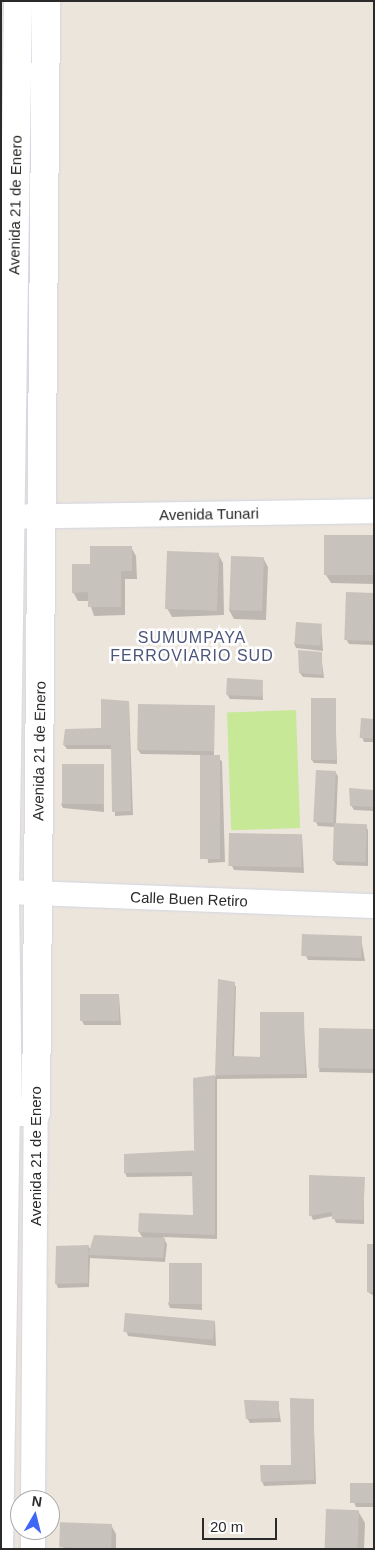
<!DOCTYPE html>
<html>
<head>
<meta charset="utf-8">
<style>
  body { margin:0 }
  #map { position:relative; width:375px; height:1550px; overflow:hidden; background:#ece5dc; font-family:Arial,sans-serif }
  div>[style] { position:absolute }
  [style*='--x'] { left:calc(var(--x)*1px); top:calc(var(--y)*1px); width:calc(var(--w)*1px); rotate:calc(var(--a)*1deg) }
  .pitch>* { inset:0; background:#c7e896; transform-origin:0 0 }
  .shadow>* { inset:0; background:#0003; transform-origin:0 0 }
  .building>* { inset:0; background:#c7c2bc; transform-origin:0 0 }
  .roads { filter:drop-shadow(0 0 1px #d2d5e2) drop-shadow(0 0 1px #d2d5e2) }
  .street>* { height:24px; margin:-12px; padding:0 12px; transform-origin:12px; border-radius:12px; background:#fff }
  .secondary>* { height:28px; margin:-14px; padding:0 14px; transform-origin:14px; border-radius:14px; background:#fff }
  span { translate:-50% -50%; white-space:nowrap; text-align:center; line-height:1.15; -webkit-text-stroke:5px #fff; paint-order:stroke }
  .street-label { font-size:15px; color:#2a2a2a }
  .neighbourhood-label { font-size:16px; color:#4b557a; letter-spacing:1px }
  .frame { position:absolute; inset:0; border:2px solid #2a2a2a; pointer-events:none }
  .north { position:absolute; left:10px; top:1490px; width:50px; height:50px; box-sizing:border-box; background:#fff; border:1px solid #aaa; border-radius:50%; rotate:8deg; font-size:14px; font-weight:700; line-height:20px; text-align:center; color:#2a2a2a }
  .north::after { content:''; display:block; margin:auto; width:18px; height:22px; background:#3f66f6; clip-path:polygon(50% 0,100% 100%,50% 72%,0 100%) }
  .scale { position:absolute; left:202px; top:1518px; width:75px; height:22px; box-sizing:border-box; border:2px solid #2a2a2a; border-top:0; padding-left:6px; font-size:15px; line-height:18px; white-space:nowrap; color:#2a2a2a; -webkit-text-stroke:4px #fff; paint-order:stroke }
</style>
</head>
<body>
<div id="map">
  <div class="pitch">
    <div style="left:296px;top:710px;width:118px;height:69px;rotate:88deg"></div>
  </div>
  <div class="shadow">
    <div style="clip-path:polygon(374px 537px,374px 584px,331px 583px,326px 575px)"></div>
    <div style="clip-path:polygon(131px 547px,136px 556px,137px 579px,125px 579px,125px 615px,94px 616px,89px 601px,78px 601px,73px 592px,91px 565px)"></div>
    <div style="clip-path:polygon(218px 554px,223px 563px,224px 615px,172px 617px,167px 608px)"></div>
    <div style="clip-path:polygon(263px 558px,268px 567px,266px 620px,234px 619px,229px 610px)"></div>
    <div style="clip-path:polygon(374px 595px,374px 645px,349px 644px,346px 639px)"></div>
    <div style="clip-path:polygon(321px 625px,323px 651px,296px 648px,294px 643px)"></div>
    <div style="clip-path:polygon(321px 654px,324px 678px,303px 677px,300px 673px)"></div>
    <div style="clip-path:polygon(262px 681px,263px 700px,230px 699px,227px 694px)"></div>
    <div style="clip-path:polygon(335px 700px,337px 764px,314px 763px,311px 759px)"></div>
    <div style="clip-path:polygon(129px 702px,133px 815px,115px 816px,113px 749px,67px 749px,64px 745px,66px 730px,103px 729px)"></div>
    <div style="clip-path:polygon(214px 706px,214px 756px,222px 761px,225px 862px,208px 863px,201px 755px,141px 754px,138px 750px)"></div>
    <div style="clip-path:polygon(374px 720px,374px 742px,364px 742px,362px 737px)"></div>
    <div style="clip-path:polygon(103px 765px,104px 812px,63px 808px,61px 804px)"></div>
    <div style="clip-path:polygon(317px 771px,335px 772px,338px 776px,336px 824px,366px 826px,368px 830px,368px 866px,337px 865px,334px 861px,335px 827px,318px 826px,316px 822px)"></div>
    <div style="clip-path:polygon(374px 791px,374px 811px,354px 810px,351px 805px)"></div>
    <div style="clip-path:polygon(302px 835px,304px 873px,234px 870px,232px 866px)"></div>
    <div style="clip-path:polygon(361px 938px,365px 961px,308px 960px,306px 956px)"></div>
    <div style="clip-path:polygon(219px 981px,234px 983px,236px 987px,234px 1058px,261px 1058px,303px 1013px,307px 1078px,217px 1079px,217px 1239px,163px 1237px,167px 1244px,165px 1262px,90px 1258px,89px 1287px,58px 1288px,56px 1283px,88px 1246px,91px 1250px,143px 1238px,139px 1232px,194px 1216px,193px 1176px,127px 1177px,125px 1173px,196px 1152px,195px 1079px,216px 1076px)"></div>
    <div style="clip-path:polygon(119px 995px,121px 1025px,84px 1025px,82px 1021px)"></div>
    <div style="left:320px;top:1029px;width:54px;height:43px;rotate:1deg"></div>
    <div style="clip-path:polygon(364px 1178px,364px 1224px,336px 1223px,333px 1216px,313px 1220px,311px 1215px)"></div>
    <div style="clip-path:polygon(374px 1245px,374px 1296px,368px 1292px)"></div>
    <div style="clip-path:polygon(201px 1264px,202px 1310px,170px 1308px,168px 1303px)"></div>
    <div style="clip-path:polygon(215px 1322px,216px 1346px,128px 1336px,126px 1331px)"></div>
    <div style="clip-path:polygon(313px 1400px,316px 1484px,264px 1486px,262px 1481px,292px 1466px)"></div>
    <div style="clip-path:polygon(278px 1403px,281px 1422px,250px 1423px,247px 1418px)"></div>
    <div style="clip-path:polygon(374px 1484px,374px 1507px,356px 1507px,354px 1502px)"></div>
    <div style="clip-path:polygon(358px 1511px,365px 1523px,364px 1549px,325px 1549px)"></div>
    <div style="clip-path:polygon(111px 1525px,116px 1534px,116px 1549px,60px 1549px)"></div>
  </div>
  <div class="building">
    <div style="left:374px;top:535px;width:40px;height:50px;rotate:90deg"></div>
    <div style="clip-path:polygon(90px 546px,132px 546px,132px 571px,121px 571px,121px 607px,88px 607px,88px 592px,72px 593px,72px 564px,90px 564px)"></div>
    <div style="left:167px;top:551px;width:52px;height:58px;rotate:2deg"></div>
    <div style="left:231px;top:556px;width:33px;height:54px;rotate:2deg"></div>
    <div style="left:346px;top:592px;width:28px;height:48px;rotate:2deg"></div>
    <div style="left:296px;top:622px;width:26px;height:22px;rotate:4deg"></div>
    <div style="clip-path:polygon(298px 650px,322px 652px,322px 675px,299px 673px)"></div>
    <div style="left:227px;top:678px;width:36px;height:17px;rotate:3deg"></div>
    <div style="left:311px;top:698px;width:25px;height:62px"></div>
    <div style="clip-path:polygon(101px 699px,129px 701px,131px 811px,112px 812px,111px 745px,63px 745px,65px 729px,101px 728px)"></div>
    <div style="left:138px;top:704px;width:77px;height:46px;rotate:1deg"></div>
    <div style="left:361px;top:718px;width:13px;height:20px;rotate:4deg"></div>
    <div style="left:200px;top:755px;width:20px;height:104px"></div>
    <div style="left:62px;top:764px;width:42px;height:40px"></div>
    <div style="left:316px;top:770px;width:20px;height:52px;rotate:3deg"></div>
    <div style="clip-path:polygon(349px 788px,374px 790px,374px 807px,350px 806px)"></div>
    <div style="left:334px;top:823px;width:33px;height:38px;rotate:2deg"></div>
    <div style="left:229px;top:833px;width:73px;height:33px;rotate:1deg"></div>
    <div style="left:302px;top:934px;width:60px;height:22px;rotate:2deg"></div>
    <div style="clip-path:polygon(218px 979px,235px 982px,232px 1056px,260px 1057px,260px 1012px,304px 1012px,305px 1074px,215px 1075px)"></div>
    <div style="left:80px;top:994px;width:39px;height:27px"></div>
    <div style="left:319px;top:1028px;width:55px;height:40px;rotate:1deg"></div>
    <div style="clip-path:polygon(215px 1075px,215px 1235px,138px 1232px,139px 1213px,193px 1215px,192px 1172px,124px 1173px,124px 1154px,202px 1150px,194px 1150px,193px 1078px)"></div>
    <div style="clip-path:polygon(309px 1175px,365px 1177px,363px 1220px,332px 1219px,332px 1212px,309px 1216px)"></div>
    <div style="clip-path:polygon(94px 1235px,165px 1238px,163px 1258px,88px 1255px,88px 1283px,55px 1284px,56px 1246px,89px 1245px,88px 1255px)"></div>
    <div style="left:367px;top:1244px;width:7px;height:48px"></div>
    <div style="left:169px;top:1263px;width:33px;height:41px"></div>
    <div style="left:125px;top:1313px;width:90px;height:19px;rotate:5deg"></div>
    <div style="clip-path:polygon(290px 1398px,314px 1399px,314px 1480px,261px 1482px,260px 1465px,291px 1465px)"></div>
    <div style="clip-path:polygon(244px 1400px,279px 1401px,279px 1418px,246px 1419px)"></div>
    <div style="left:350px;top:1483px;width:24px;height:20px"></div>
    <div style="left:326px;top:1509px;width:33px;height:40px;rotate:2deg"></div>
    <div style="left:112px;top:1524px;width:25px;height:52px;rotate:92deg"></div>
  </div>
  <div class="roads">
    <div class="street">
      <div style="--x:1;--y:517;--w:373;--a:-0.9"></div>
      <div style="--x:5;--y:892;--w:369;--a:2.2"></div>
      <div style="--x:33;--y:1500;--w:388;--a:-89.6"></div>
      <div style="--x:1;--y:1549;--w:437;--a:-89.1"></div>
      <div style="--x:33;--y:1549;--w:19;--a:-90"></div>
    </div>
    <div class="secondary">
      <div style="--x:1;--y:1112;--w:35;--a:0"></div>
      <div style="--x:36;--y:1112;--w:1111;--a:-89.48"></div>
      <div style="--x:8;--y:1112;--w:220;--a:-90.8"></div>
      <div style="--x:5;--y:892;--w:891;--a:-89.16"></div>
    </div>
  </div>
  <div class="street-label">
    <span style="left:15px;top:205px;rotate:-89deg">Avenida 21 de Enero</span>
    <span style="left:209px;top:514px;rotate:-1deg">Avenida Tunari</span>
    <span style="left:39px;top:751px;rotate:-89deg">Avenida 21 de Enero</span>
    <span style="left:189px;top:899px;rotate:2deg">Calle Buen Retiro</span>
    <span style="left:36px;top:1156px;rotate:-90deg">Avenida 21 de Enero</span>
  </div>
  <div class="neighbourhood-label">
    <span style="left:192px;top:647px">SUMUMPAYA<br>FERROVIARIO SUD</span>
  </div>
  <div class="frame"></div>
  <div class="north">N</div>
  <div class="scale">20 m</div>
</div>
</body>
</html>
